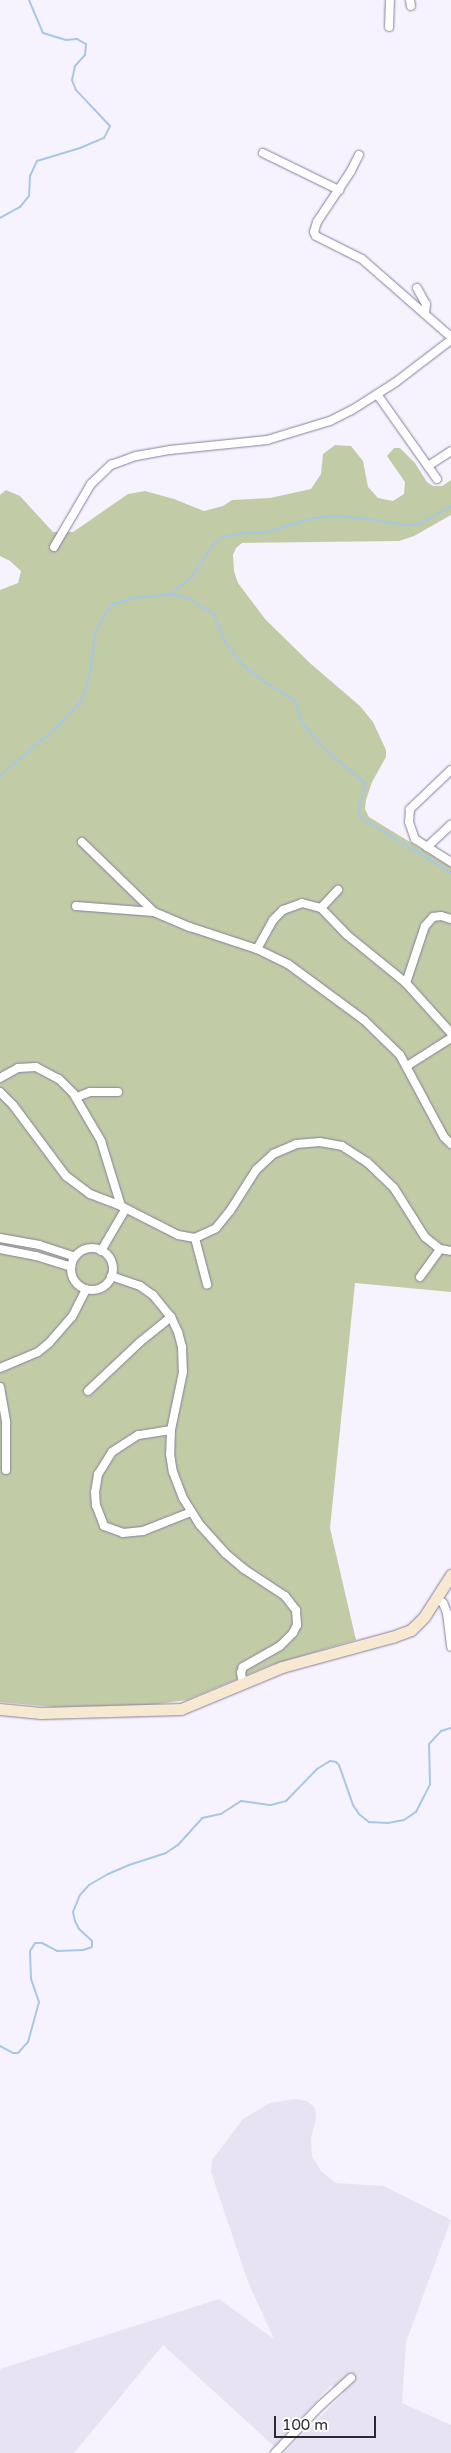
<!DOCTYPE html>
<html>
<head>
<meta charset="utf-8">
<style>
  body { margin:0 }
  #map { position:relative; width:451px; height:2453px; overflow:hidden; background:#f6f3ff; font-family:"Varela Round",sans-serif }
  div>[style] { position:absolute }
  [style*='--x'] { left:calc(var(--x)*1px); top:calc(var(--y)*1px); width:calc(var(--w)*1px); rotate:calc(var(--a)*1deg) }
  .built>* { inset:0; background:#e7e3f2 }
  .green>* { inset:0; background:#c1cca7 }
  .stream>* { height:2px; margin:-1px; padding:0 1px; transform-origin:1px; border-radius:1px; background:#a7c8e5 }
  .roads { filter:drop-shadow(0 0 1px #867e99) drop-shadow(0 0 1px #867e99) }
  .street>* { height:8px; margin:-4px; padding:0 4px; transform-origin:4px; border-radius:4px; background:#fff }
  .street>.ring { margin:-4px; padding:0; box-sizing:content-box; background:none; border:8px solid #fff; border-radius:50% }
  .secondary>* { height:11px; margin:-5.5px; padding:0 5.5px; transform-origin:5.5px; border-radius:5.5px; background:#f7e9d1 }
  span { translate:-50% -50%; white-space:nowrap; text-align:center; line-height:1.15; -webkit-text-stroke:4.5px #fff; paint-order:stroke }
  .scale { position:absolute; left:274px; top:2416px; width:102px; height:22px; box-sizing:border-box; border:2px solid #2c2934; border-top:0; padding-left:6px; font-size:15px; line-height:18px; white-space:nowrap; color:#2c2934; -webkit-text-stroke:4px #fff; paint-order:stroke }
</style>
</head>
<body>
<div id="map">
  <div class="built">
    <div style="clip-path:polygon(296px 2099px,307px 2101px,315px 2108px,316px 2118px,311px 2139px,312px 2156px,321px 2171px,336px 2183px,384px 2186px,451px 2220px,406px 2342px,402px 2403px,451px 2425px,451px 2453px,284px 2453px,344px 2393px,331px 2385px,275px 2447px,163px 2345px,74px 2453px,0 2453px,0 2369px,219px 2299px,274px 2339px,248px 2282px,211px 2172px,212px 2160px,243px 2119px,270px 2103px)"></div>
  </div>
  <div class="green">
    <div style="clip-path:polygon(335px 445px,351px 446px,363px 461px,368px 487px,378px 498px,393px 501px,404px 494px,405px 482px,387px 456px,394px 448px,400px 448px,415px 463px,427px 482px,433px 486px,442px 486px,451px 480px,451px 515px,414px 536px,399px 541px,242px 543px,236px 548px,233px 555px,234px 571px,238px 583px,265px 619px,311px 664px,360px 706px,373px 722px,386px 750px,386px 757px,372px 782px,366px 800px,365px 809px,369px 817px,451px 867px,451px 1292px,355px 1283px,330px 1528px,356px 1640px,271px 1665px,187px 1700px,149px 1705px,53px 1707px,0 1702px,0 590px,18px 583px,21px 571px,10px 561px,0 556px,0 495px,6px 490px,20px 496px,53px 532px,73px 532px,128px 494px,145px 491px,174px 499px,204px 511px,223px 506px,232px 500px,270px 498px,311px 489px,321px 474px,323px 454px)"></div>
  </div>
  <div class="stream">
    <div style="--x:0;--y:218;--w:23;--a:-29"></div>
    <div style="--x:20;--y:207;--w:14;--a:-51"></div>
    <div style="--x:29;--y:196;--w:20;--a:-87"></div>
    <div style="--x:30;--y:176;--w:17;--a:-65"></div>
    <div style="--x:37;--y:161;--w:45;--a:-16.8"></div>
    <div style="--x:80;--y:148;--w:26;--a:-23"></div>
    <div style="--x:104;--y:138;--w:13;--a:-63"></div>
    <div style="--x:110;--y:126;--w:50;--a:-133.4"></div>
    <div style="--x:76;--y:90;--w:11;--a:-112"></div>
    <div style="--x:72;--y:80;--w:14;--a:-78"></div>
    <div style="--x:75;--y:66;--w:15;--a:-48"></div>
    <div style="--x:85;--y:55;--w:11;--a:-85"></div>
    <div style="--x:86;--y:44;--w:10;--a:-151"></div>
    <div style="--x:77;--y:39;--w:11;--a:175"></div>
    <div style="--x:66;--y:40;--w:24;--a:-163"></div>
    <div style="--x:43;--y:33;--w:36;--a:-113"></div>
    <div style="--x:170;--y:594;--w:25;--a:-37"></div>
    <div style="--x:190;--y:579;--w:45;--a:-56"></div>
    <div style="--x:215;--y:542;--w:13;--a:-29"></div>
    <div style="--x:226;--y:536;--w:19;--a:-9"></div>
    <div style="--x:245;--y:533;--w:18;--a:0"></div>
    <div style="--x:263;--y:533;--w:53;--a:-16.4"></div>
    <div style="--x:314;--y:518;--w:22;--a:-5"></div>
    <div style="--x:336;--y:516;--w:32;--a:5"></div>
    <div style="--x:368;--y:519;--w:39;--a:9"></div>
    <div style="--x:407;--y:525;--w:12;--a:-5"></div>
    <div style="--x:419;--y:524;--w:36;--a:-28"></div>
    <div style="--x:0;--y:776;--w:78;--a:-40.8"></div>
    <div style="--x:59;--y:725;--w:36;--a:-48"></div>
    <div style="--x:83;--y:698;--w:29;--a:-74"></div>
    <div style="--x:91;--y:670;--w:37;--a:-84"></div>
    <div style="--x:95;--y:633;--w:21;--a:-62"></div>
    <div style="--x:105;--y:614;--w:13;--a:-51"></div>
    <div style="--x:113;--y:604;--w:22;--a:-16"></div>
    <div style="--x:134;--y:598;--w:36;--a:-6"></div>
    <div style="--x:170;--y:594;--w:18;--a:13"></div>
    <div style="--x:188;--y:598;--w:31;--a:32"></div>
    <div style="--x:214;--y:614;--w:30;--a:69"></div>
    <div style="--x:225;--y:642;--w:31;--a:52"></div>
    <div style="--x:244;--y:666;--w:24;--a:38"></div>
    <div style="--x:263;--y:681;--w:37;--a:31"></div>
    <div style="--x:295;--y:700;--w:25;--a:72"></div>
    <div style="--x:303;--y:724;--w:35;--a:49"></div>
    <div style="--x:326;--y:750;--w:52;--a:40.4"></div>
    <div style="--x:366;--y:784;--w:26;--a:106"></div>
    <div style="--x:359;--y:809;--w:8;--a:83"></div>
    <div style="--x:360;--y:817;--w:107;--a:31.6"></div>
    <div style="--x:0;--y:2046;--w:15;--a:28"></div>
    <div style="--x:13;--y:2053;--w:5;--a:0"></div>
    <div style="--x:18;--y:2053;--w:15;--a:-48"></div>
    <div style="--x:28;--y:2042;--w:41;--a:-74.6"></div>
    <div style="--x:39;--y:2002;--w:24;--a:-109"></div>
    <div style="--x:31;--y:1979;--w:28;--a:-92"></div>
    <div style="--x:30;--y:1951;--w:9;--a:-58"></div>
    <div style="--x:35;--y:1943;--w:7;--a:0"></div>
    <div style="--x:42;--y:1943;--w:17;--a:28"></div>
    <div style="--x:57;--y:1951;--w:26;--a:-2"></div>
    <div style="--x:83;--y:1950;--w:9;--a:-18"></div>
    <div style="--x:92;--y:1947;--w:6;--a:-90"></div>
    <div style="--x:92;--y:1941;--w:18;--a:-137"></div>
    <div style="--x:79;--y:1929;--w:9;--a:-117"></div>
    <div style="--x:75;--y:1921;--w:9;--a:-103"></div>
    <div style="--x:73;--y:1912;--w:18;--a:-68"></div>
    <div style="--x:80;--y:1895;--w:13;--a:-48"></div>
    <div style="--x:89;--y:1885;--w:22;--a:-30"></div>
    <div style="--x:108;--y:1874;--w:23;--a:-23"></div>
    <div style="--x:129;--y:1865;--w:39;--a:-18"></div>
    <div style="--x:166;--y:1853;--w:14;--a:-34"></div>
    <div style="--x:178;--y:1845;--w:36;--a:-48"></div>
    <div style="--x:202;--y:1818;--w:19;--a:-12"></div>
    <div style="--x:221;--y:1814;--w:24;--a:-33"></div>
    <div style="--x:241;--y:1801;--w:30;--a:8"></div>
    <div style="--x:271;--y:1805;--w:16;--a:-15"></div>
    <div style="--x:286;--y:1801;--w:45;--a:-45.9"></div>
    <div style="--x:317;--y:1769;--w:15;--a:-32"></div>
    <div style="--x:330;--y:1761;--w:6;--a:9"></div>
    <div style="--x:336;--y:1762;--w:4;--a:45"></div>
    <div style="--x:339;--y:1765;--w:42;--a:70.7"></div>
    <div style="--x:353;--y:1805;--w:11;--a:56"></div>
    <div style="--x:359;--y:1814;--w:13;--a:39"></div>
    <div style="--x:369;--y:1822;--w:19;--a:3"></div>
    <div style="--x:388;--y:1823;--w:16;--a:-11"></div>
    <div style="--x:404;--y:1820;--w:14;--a:-34"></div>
    <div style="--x:416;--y:1812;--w:31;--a:-63"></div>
    <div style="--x:430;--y:1784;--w:40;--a:-91.4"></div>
    <div style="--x:429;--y:1744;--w:18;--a:-47"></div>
    <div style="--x:441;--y:1731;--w:10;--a:-17"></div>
  </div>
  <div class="roads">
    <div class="street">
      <div style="--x:410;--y:0;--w:6;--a:81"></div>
      <div style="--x:389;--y:27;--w:27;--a:-88"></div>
      <div style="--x:263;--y:153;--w:85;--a:26"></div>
      <div style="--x:359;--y:155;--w:18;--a:117"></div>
      <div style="--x:351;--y:171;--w:61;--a:123.7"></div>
      <div style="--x:317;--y:222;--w:10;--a:107"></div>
      <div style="--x:314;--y:232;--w:4;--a:63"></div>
      <div style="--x:316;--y:236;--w:51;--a:26.6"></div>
      <div style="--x:362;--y:259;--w:118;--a:41.2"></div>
      <div style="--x:417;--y:288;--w:18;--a:61"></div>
      <div style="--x:426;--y:304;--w:10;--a:96"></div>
      <div style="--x:377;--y:394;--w:104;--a:54.8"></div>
      <div style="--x:428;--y:466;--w:27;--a:-33"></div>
      <div style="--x:54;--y:547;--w:73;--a:-59.6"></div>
      <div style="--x:91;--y:484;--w:28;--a:-44"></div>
      <div style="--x:111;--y:465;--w:27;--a:-20"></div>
      <div style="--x:136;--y:456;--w:35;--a:-10"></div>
      <div style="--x:170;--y:450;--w:98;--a:-5.9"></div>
      <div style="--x:267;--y:440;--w:66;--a:-16.8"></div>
      <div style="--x:330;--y:421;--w:25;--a:-27"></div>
      <div style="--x:352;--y:410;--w:52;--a:-32.5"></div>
      <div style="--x:396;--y:382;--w:69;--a:-37.4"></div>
      <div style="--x:451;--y:770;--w:57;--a:136.4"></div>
      <div style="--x:410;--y:809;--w:13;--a:94"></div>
      <div style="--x:409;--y:822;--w:18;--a:71"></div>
      <div style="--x:415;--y:839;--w:43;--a:32.6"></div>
      <div style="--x:82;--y:842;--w:100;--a:44.2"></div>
      <div style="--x:427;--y:847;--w:33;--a:-43"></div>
      <div style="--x:76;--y:906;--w:78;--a:4.4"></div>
      <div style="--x:154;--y:912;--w:39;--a:23"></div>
      <div style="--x:190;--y:927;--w:71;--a:18.2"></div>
      <div style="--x:257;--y:949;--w:34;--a:26"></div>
      <div style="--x:288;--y:964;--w:94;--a:36.4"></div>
      <div style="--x:364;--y:1020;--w:50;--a:44.2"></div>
      <div style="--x:400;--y:1055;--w:93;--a:61.8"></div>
      <div style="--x:444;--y:1137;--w:10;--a:45"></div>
      <div style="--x:321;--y:908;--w:25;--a:-47"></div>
      <div style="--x:257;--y:949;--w:33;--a:-61"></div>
      <div style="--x:273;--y:920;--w:14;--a:-45"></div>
      <div style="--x:283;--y:910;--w:20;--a:-20"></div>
      <div style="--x:302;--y:903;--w:20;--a:15"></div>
      <div style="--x:321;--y:908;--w:37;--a:46"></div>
      <div style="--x:347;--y:935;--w:76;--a:39.1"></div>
      <div style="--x:406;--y:983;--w:67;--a:48"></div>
      <div style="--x:406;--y:983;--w:60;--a:-71.6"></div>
      <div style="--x:425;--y:926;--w:12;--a:-48"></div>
      <div style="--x:433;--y:917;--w:8;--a:-7"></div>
      <div style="--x:441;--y:916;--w:10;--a:17"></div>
      <div style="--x:407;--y:1066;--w:52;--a:-32.5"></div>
      <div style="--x:0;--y:1078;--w:21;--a:-29"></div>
      <div style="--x:18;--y:1068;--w:18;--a:-3"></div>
      <div style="--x:36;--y:1067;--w:26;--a:28"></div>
      <div style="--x:59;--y:1079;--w:20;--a:45"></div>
      <div style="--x:73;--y:1093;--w:56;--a:59.7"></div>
      <div style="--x:101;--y:1141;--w:68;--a:72.9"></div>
      <div style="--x:0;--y:1092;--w:18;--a:45"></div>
      <div style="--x:13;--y:1105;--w:89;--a:53.3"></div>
      <div style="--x:66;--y:1176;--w:30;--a:37"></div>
      <div style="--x:90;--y:1194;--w:33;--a:21"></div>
      <div style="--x:121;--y:1206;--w:64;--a:27"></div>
      <div style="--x:178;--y:1235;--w:17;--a:10"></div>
      <div style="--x:195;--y:1238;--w:23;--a:-25"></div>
      <div style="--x:216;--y:1228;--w:22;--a:-51"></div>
      <div style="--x:230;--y:1211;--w:49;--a:-57.6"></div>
      <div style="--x:256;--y:1170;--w:23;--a:-43"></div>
      <div style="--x:273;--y:1154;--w:25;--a:-23"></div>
      <div style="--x:296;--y:1144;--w:24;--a:-5"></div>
      <div style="--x:320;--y:1142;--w:22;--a:10"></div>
      <div style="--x:342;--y:1146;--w:30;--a:33"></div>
      <div style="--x:367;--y:1162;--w:37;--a:44"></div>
      <div style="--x:394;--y:1188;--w:58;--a:57.7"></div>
      <div style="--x:425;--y:1237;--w:19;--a:39"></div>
      <div style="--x:440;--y:1249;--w:11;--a:10"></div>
      <div style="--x:77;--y:1097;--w:14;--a:-21"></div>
      <div style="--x:90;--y:1092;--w:28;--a:0"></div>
      <div style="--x:0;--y:1238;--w:40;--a:10"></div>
      <div style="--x:39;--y:1245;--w:38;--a:18"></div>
      <div style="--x:195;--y:1238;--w:48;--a:75.4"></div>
      <div class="ring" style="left:71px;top:1248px;width:34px;height:34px"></div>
      <div style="--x:0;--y:1249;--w:37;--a:11"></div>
      <div style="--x:36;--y:1256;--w:37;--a:17"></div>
      <div style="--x:101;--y:1251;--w:48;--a:-59.7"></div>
      <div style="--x:111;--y:1276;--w:31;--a:19"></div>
      <div style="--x:140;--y:1286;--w:16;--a:35"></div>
      <div style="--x:153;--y:1295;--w:28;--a:51"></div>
      <div style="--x:171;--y:1317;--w:17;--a:65"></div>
      <div style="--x:178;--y:1332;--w:16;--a:75"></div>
      <div style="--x:182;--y:1347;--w:25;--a:88"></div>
      <div style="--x:183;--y:1372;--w:59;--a:101.7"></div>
      <div style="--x:171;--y:1430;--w:24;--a:92"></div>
      <div style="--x:170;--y:1454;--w:18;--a:81"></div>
      <div style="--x:173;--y:1472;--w:28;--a:69"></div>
      <div style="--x:183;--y:1498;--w:32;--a:58"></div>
      <div style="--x:200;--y:1525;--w:38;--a:48"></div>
      <div style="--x:225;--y:1553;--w:25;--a:40"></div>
      <div style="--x:244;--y:1569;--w:49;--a:33.4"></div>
      <div style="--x:285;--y:1596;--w:18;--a:52"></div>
      <div style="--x:296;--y:1610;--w:15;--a:86"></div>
      <div style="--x:297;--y:1625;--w:9;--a:117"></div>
      <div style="--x:293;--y:1633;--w:18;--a:135"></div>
      <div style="--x:280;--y:1646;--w:43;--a:150.4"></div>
      <div style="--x:243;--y:1667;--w:6;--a:108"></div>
      <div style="--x:241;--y:1673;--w:10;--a:79"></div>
      <div style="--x:420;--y:1277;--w:34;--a:-54"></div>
      <div style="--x:0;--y:1368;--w:41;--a:-22.8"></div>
      <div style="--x:38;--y:1352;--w:14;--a:-39"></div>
      <div style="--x:49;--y:1343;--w:35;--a:-49"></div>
      <div style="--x:72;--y:1317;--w:31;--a:-63"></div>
      <div style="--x:0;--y:1387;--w:36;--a:80"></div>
      <div style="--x:6;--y:1422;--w:48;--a:90"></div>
      <div style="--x:88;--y:1391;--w:71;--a:-43.3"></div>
      <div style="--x:140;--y:1342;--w:40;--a:-39"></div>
      <div style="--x:171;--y:1430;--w:33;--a:171"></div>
      <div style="--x:138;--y:1435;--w:31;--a:147"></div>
      <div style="--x:112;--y:1452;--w:26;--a:122"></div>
      <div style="--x:98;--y:1474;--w:18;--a:99"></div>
      <div style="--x:95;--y:1492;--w:13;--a:86"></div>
      <div style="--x:96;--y:1505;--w:22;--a:69"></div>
      <div style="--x:104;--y:1526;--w:20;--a:20"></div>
      <div style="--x:123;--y:1533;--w:20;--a:-6"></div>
      <div style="--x:143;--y:1531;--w:52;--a:-21.6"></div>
      <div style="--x:436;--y:1598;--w:9;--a:36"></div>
      <div style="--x:443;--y:1603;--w:11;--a:68"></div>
      <div style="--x:447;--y:1613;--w:34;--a:83"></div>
      <div style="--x:275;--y:2453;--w:65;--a:-46.2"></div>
      <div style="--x:320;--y:2406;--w:42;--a:-42.1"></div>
    </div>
    <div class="secondary">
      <div style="--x:0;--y:1709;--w:41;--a:5.6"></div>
      <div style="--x:41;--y:1713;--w:140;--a:-1.6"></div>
      <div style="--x:181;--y:1709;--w:109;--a:-22.6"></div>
      <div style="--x:282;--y:1667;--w:114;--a:-15.3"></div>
      <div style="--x:392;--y:1637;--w:20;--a:-20"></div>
      <div style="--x:411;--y:1630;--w:18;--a:-45"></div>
      <div style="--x:424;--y:1617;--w:50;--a:-57.3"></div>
    </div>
  </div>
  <div class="scale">100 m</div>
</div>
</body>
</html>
